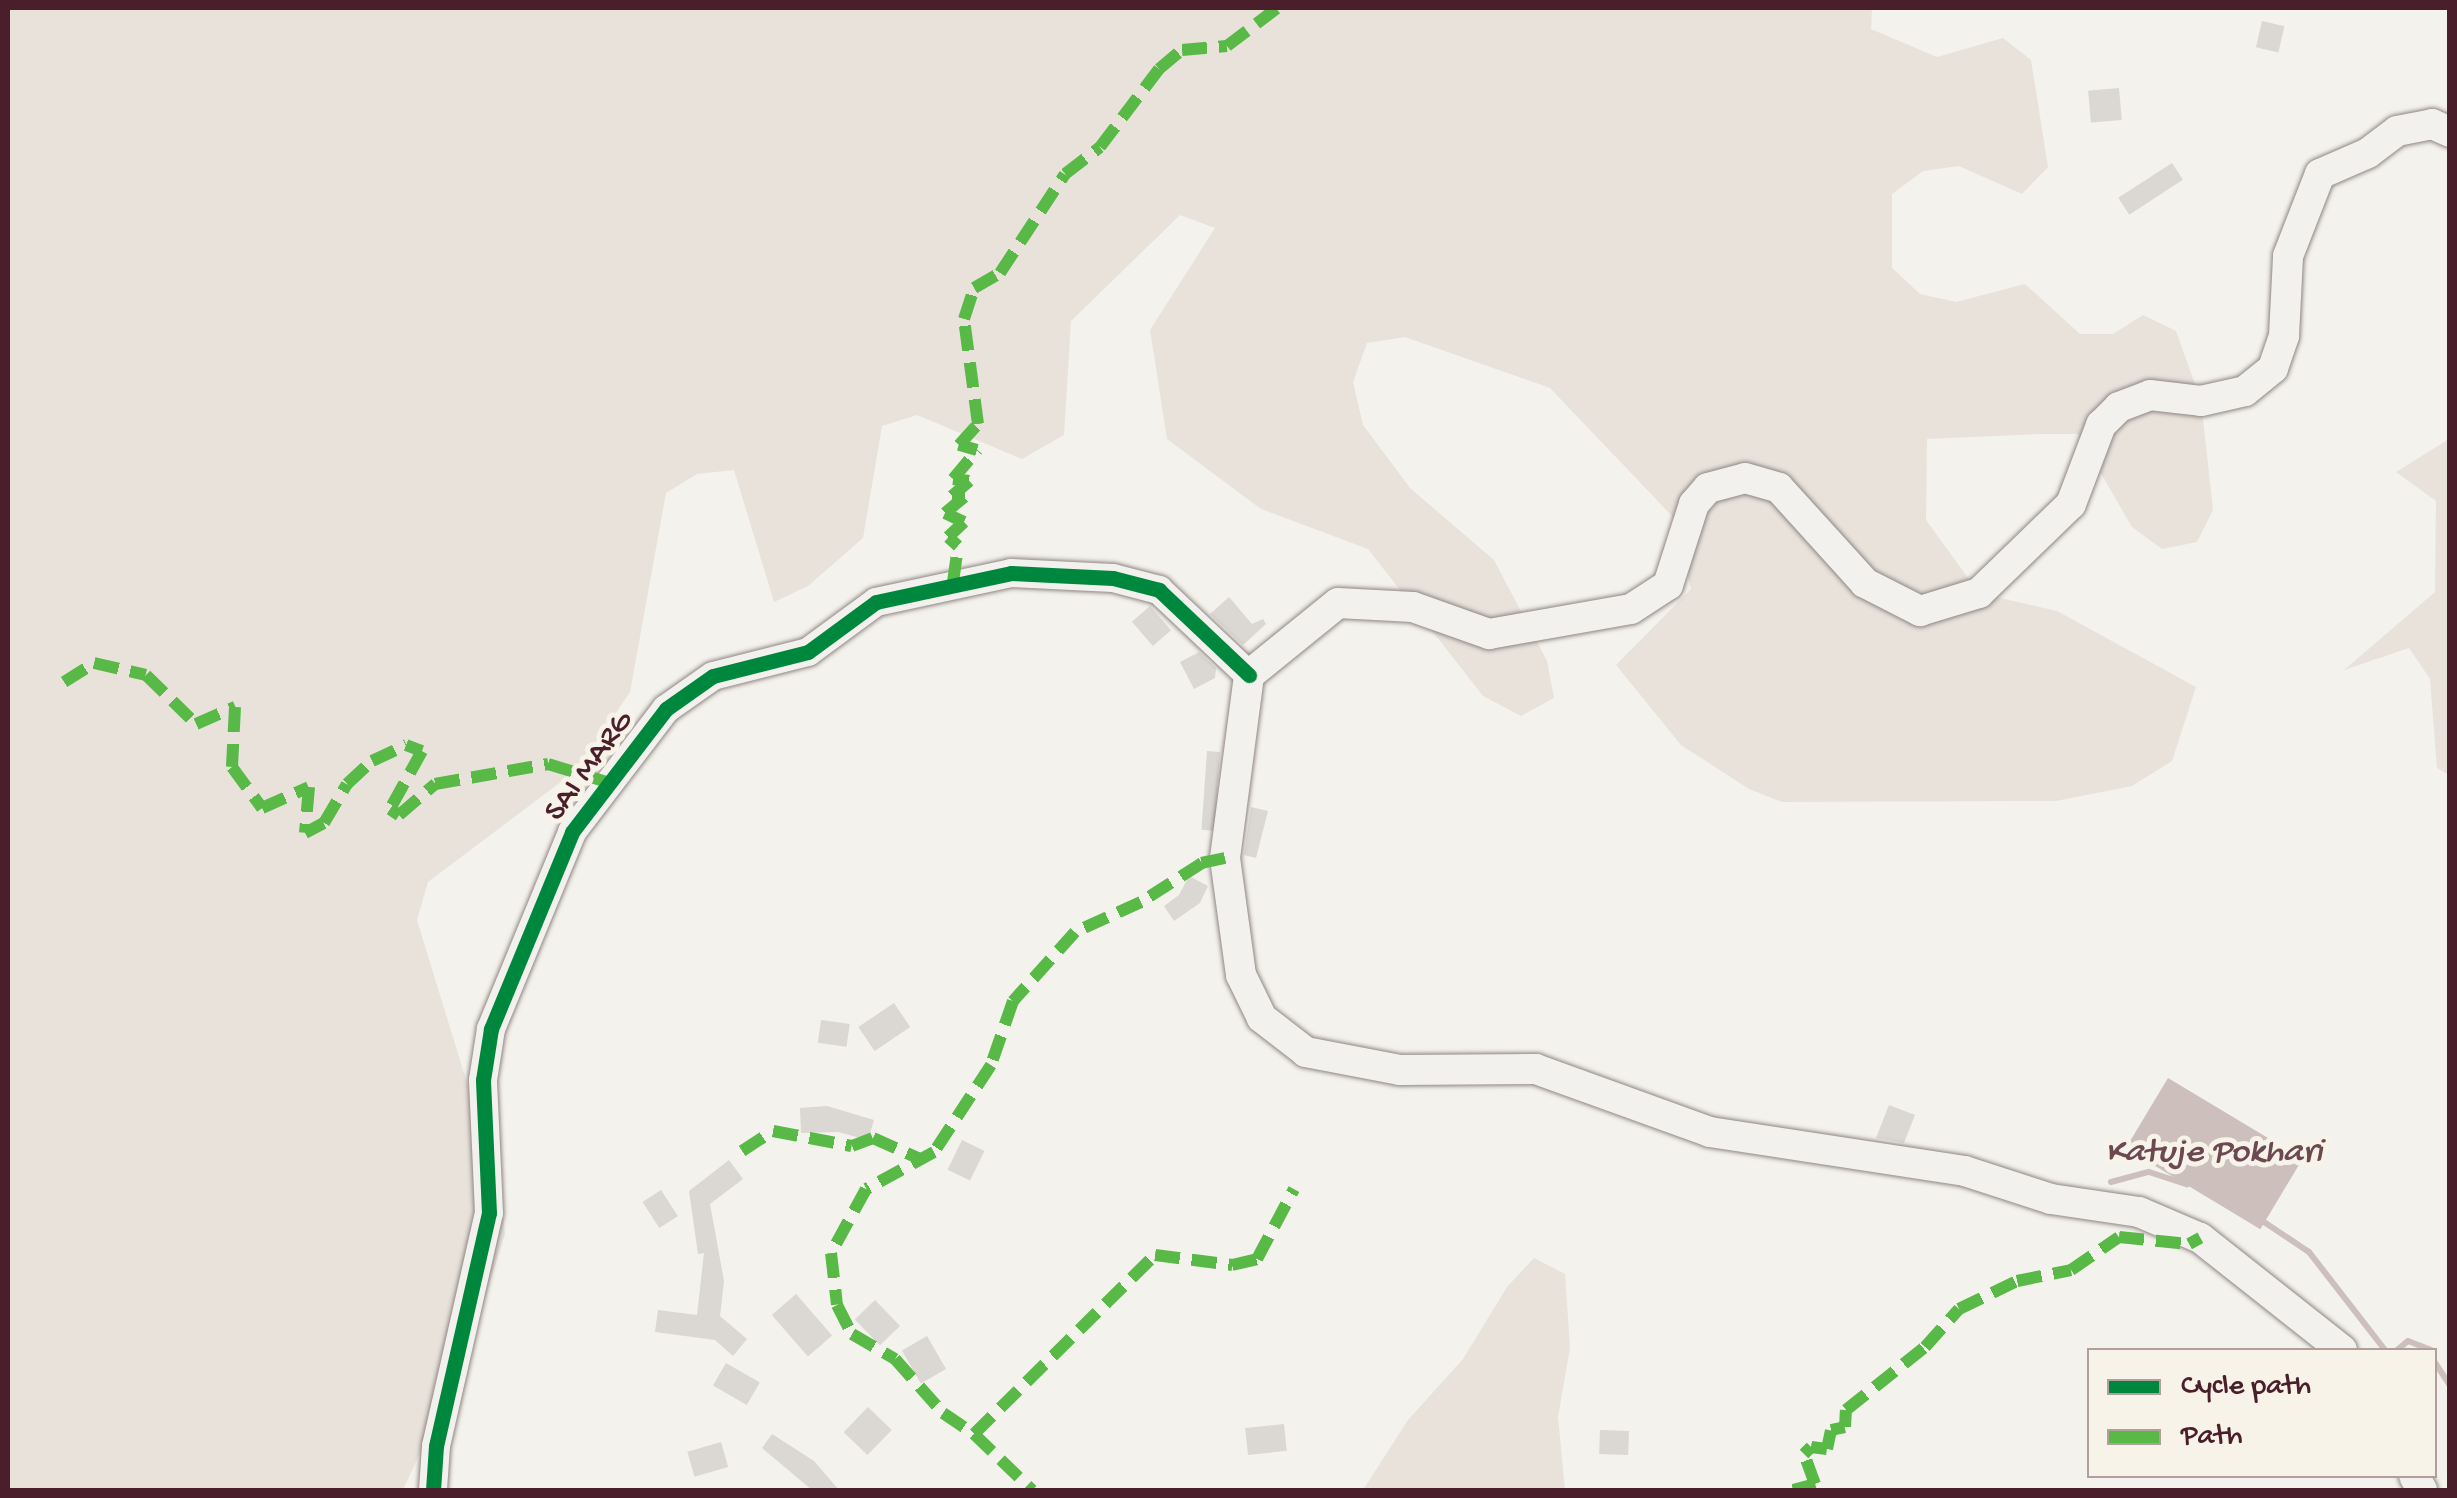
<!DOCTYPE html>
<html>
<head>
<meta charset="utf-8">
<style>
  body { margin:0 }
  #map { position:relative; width:2457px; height:1498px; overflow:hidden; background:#f4f2ec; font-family:"Gochi Hand",sans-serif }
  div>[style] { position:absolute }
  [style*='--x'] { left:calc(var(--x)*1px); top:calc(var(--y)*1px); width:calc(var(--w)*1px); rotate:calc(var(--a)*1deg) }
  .green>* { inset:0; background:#e8e2da }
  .water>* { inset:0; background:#cdc0bc; transform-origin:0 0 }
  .stream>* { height:6px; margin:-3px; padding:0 3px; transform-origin:3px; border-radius:3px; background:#cdc0bc }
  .building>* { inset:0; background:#dbd7d3; transform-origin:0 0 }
  .roads { filter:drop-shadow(0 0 2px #8f8685) drop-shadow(0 0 2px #8f8685) }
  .tertiary>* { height:28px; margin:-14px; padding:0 14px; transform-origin:14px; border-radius:14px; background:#f2f1ed }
  .secondary>* { height:30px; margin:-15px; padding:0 15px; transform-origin:15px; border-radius:15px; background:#f2f1ed }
  .quiet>* { height:12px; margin-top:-6px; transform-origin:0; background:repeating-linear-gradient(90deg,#58b947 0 25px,transparent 0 37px) }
  .cycleway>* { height:15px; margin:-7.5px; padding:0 7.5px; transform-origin:7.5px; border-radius:7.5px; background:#00873e }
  span { translate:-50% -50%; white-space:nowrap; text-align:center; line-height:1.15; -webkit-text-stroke:10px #f7f3e8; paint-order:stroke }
  .street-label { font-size:32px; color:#4a1f2b }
  .water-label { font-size:35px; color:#6c4950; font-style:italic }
  .frame { position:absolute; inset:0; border:10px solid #4a1f2b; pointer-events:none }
  .legend { position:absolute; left:2087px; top:1348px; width:350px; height:130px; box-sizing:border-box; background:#f7f3e8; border:2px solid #b29e9c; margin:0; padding:12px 18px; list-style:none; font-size:30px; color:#4a1f2b }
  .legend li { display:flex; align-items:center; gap:20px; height:50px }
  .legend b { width:50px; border:2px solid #b29e9c }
</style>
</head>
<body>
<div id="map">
  <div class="green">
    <div style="clip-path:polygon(8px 8px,1872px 8px,1871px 29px,1937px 57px,2003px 38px,2031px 60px,2048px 167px,2022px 194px,1959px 166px,1923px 171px,1892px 194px,1892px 268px,1920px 294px,1956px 302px,2025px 284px,2080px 334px,2113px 334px,2143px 315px,2176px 331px,2201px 401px,2213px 510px,2197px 542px,2162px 549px,2132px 527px,2078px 434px,2040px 434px,1927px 439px,1926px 520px,1979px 593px,2057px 611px,2196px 687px,2172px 761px,2132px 786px,2056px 801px,1782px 802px,1749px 789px,1681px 745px,1616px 665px,1691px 589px,1673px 517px,1550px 388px,1405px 337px,1367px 343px,1353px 382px,1363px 425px,1410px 488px,1494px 560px,1547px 661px,1554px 698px,1521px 716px,1483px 696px,1368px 549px,1261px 509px,1167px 439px,1150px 330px,1215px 228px,1180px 215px,1071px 321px,1064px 435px,1022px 459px,917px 415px,882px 426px,863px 538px,808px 586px,774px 602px,734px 470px,697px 474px,666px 493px,630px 692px,578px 769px,428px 882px,417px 920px,501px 1194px,505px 1234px,471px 1342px,403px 1490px,8px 1490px)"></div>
    <div style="clip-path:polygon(2449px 439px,2449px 775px,2437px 768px,2430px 679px,2409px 648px,2344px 670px,2435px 592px,2436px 501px,2396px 472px)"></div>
    <div style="clip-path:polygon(1534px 1258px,1565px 1274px,1570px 1348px,1558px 1417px,1565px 1490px,1363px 1490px,1408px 1420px,1463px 1359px,1507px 1287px)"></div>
  </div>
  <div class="water">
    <div style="left:2168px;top:1078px;width:157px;height:82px;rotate:31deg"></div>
  </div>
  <div class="stream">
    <div style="--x:2111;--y:1182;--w:39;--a:-15"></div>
    <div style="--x:2149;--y:1172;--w:40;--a:18"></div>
    <div style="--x:2261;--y:1220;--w:58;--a:33.7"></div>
    <div style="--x:2309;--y:1252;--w:124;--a:52.2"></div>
    <div style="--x:2397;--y:1350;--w:14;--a:-39"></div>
    <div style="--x:2408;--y:1341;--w:25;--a:21"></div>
    <div style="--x:2434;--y:1361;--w:30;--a:57"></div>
  </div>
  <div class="building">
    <div style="left:2262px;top:21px;width:23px;height:27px;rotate:13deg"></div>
    <div style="left:2119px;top:88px;width:32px;height:31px;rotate:85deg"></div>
    <div style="left:2172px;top:163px;width:20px;height:64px;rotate:57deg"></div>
    <div style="clip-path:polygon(1229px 597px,1252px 624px,1263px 619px,1266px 624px,1243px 645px,1210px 614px)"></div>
    <div style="left:1150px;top:606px;width:32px;height:24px;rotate:49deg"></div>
    <div style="clip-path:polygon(1199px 652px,1216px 668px,1215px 678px,1194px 689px,1180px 662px)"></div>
    <div style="left:1207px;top:751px;width:13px;height:79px;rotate:4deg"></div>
    <div style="clip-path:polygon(1251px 807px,1268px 811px,1256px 858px,1244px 855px)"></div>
    <div style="clip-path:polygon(1189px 876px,1208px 886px,1200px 903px,1174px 921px,1164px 906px,1179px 895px)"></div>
    <div style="left:894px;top:1003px;width:29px;height:43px;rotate:56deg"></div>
    <div style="left:821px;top:1020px;width:29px;height:23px;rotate:8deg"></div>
    <div style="clip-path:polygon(1889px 1105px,1915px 1115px,1904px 1143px,1876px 1138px)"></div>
    <div style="clip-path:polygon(827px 1106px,874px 1120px,868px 1140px,838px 1132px,801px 1133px,800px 1108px)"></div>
    <div style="left:962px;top:1140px;width:25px;height:33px;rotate:26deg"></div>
    <div style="clip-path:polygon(729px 1160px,743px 1179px,710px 1204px,724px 1281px,720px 1316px,747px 1339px,733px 1356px,715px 1340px,655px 1332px,658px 1310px,697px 1315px,704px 1253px,698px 1254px,689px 1191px)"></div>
    <div style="left:661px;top:1190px;width:31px;height:22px;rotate:57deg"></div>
    <div style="left:796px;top:1294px;width:55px;height:32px;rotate:49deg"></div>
    <div style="left:875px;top:1300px;width:36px;height:28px;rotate:46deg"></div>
    <div style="left:927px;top:1336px;width:38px;height:29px;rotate:60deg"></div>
    <div style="left:726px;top:1363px;width:39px;height:26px;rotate:30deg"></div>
    <div style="left:868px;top:1407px;width:33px;height:35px;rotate:44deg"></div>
    <div style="left:1284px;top:1424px;width:27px;height:39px;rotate:84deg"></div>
    <div style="left:1600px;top:1430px;width:29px;height:24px;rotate:2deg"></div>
    <div style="clip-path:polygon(772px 1434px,814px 1461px,839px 1490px,812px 1490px,762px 1448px)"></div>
    <div style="left:721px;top:1442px;width:26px;height:35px;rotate:74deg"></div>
  </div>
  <div class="roads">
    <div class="tertiary">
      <div style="--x:433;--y:1490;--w:44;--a:-86.1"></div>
      <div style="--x:436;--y:1446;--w:239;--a:-77.2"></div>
      <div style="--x:489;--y:1213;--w:133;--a:-92.6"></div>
      <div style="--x:483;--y:1080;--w:52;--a:-81.1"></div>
      <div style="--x:491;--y:1029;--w:213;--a:-67.6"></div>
      <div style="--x:572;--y:832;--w:155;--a:-52.6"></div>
      <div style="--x:666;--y:709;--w:57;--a:-35.1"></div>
      <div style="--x:713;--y:676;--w:98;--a:-14.2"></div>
      <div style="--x:808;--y:652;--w:84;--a:-36.3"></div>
      <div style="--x:876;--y:602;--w:138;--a:-12.1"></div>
      <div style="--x:1011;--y:573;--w:102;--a:2.8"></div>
      <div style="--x:1113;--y:578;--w:48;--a:14.6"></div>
      <div style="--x:1159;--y:590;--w:124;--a:43.4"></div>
    </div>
    <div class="secondary">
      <div style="--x:2342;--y:1350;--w:181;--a:-141.7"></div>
      <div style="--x:2200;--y:1238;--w:66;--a:-156.9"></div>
      <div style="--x:2139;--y:1212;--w:89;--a:-171.6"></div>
      <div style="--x:2051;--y:1199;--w:90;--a:-162"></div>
      <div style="--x:1965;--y:1171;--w:258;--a:-171.3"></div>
      <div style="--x:1710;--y:1132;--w:185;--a:-160.1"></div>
      <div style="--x:1536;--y:1069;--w:136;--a:179.6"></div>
      <div style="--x:1400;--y:1070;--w:96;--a:-169.2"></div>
      <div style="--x:1306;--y:1052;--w:56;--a:-142.3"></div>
      <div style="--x:1262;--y:1018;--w:48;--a:-116"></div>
      <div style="--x:1241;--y:975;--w:118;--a:-97.8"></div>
      <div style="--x:1225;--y:858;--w:185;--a:-82.5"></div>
      <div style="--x:1249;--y:675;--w:114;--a:-39"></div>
      <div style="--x:1338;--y:603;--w:75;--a:3.1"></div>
      <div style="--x:1413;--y:607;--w:81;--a:19.6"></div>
      <div style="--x:1489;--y:634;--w:144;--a:-10"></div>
      <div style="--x:1631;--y:609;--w:44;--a:-33"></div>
      <div style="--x:1668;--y:585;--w:85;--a:-72.2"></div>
      <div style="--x:1694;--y:504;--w:21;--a:-49"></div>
      <div style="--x:1708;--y:488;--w:38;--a:-15"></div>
      <div style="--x:1745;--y:478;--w:35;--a:16"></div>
      <div style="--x:1779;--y:488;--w:128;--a:47.8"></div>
      <div style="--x:1865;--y:583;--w:62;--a:27"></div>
      <div style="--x:1920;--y:611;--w:62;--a:-17"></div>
      <div style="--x:1979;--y:593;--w:128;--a:-44.1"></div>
      <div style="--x:2071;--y:504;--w:85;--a:-69.2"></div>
      <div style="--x:2101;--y:425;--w:25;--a:-45"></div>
      <div style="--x:2119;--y:407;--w:33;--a:-21"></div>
      <div style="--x:2150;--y:395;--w:51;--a:6.7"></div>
      <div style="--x:2201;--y:401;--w:45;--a:-12.8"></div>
      <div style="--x:2245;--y:391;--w:36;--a:-39"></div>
      <div style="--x:2273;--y:368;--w:34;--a:-71"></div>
      <div style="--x:2284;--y:336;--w:80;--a:-87.1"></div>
      <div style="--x:2288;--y:256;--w:88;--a:-68.7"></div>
      <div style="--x:2320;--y:174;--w:52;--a:-23.6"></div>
      <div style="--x:2368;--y:153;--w:36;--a:-37"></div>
      <div style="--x:2397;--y:131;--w:36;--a:-11"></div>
      <div style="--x:2432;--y:124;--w:20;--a:24"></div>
      <div style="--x:2414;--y:1476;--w:16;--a:60"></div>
    </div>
  </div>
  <div class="quiet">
    <div style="--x:953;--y:582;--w:36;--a:-82"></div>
    <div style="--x:958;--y:546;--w:13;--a:-138"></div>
    <div style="--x:948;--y:537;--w:22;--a:-43"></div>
    <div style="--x:964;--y:522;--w:21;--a:-155"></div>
    <div style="--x:945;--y:513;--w:26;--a:-40"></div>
    <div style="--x:965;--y:496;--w:13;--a:180"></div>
    <div style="--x:952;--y:496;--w:23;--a:-41"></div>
    <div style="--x:969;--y:481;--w:16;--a:-173"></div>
    <div style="--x:953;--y:479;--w:38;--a:-50"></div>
    <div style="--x:977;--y:450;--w:19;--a:-164"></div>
    <div style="--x:959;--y:445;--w:28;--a:-48"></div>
    <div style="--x:978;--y:424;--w:106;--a:-97.6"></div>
    <div style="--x:964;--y:319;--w:33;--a:-72"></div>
    <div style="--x:974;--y:288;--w:30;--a:-30"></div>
    <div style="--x:1000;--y:273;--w:118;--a:-56.7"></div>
    <div style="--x:1065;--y:174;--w:44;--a:-37.6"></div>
    <div style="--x:1100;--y:147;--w:98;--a:-52.9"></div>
    <div style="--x:1159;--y:69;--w:30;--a:-40"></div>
    <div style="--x:1182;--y:50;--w:45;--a:-5.1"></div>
    <div style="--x:1227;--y:46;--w:63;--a:-37.2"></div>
    <div style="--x:64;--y:682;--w:36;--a:-32"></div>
    <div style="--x:94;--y:663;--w:53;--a:13"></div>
    <div style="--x:146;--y:675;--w:70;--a:44.4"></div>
    <div style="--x:196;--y:724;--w:43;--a:-23.6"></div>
    <div style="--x:235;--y:707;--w:60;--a:92.9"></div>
    <div style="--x:232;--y:767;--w:51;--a:53.8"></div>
    <div style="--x:262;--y:808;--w:51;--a:-24.1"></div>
    <div style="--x:309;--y:787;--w:46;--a:95"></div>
    <div style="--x:305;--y:833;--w:21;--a:-28"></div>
    <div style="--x:324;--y:823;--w:45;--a:-59.5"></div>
    <div style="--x:347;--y:784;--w:34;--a:-43"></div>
    <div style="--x:372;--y:761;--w:38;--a:-25"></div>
    <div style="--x:406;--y:745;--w:17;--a:21"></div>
    <div style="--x:422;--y:751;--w:66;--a:118.9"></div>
    <div style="--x:390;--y:809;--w:11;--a:34"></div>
    <div style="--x:399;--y:815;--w:48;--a:-40.7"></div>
    <div style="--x:435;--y:784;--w:115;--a:-10"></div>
    <div style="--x:548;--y:764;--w:62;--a:17"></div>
    <div style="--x:1225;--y:858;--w:24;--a:168"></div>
    <div style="--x:1202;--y:863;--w:72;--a:147.4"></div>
    <div style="--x:1141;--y:902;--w:72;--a:155.6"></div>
    <div style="--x:1075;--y:932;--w:93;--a:131.9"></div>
    <div style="--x:1013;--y:1001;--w:68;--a:109"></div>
    <div style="--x:991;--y:1065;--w:104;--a:123.2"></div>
    <div style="--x:934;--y:1152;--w:77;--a:151.4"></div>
    <div style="--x:866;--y:1189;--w:73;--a:118.7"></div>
    <div style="--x:831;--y:1253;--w:52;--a:83.4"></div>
    <div style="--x:837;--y:1305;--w:33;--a:63"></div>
    <div style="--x:852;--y:1334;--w:50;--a:30.2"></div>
    <div style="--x:895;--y:1359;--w:72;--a:48.4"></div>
    <div style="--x:943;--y:1413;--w:37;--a:34"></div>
    <div style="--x:974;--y:1434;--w:255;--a:-44.7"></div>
    <div style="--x:1155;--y:1255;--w:78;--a:7.4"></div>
    <div style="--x:1232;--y:1265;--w:26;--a:-13"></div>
    <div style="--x:1257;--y:1259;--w:79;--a:-62.1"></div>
    <div style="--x:742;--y:1151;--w:37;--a:-33"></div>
    <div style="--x:773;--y:1131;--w:80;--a:10.8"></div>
    <div style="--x:852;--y:1146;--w:22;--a:-21"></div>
    <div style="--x:873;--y:1138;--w:51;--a:24.1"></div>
    <div style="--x:974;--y:1434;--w:81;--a:44"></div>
    <div style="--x:1793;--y:1490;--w:23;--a:-15"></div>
    <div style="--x:1815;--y:1484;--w:32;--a:-110"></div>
    <div style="--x:1804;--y:1454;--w:10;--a:-45"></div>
    <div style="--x:1811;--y:1447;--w:16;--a:7"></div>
    <div style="--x:1827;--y:1449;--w:19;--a:-78"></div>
    <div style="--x:1831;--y:1430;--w:14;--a:-12"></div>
    <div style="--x:1845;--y:1427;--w:17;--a:-87"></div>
    <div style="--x:1846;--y:1410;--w:101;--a:-38.6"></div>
    <div style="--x:1925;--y:1347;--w:51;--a:-48.2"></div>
    <div style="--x:1959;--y:1309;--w:64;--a:-25.8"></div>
    <div style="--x:2017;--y:1281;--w:55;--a:-11.5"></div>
    <div style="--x:2071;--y:1270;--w:58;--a:-34.5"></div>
    <div style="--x:2119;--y:1237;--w:70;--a:5.7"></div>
    <div style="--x:2189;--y:1244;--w:13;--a:-29"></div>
  </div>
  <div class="cycleway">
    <div style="--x:433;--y:1490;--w:44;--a:-86.1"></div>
    <div style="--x:436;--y:1446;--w:239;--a:-77.2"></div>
    <div style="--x:489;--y:1213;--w:133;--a:-92.6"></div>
    <div style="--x:483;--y:1080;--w:52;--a:-81.1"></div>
    <div style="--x:491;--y:1029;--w:213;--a:-67.6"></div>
    <div style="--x:572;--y:832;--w:155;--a:-52.6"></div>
    <div style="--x:666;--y:709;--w:57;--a:-35.1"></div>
    <div style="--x:713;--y:676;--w:98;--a:-14.2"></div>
    <div style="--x:808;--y:652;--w:84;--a:-36.3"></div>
    <div style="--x:876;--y:602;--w:138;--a:-12.1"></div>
    <div style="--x:1011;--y:573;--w:102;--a:2.8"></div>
    <div style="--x:1113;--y:578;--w:48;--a:14.6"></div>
    <div style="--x:1159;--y:590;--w:124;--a:43.4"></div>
  </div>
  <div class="street-label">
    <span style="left:590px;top:767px;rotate:-54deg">SAI MARG</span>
  </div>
  <div class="water-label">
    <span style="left:2214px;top:1154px">Katuje Pokhari</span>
  </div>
  <div class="frame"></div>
  <ul class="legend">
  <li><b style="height:12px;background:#00873e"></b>Cycle path</li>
  <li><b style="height:12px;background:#58b947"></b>Path</li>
  </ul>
</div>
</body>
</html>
